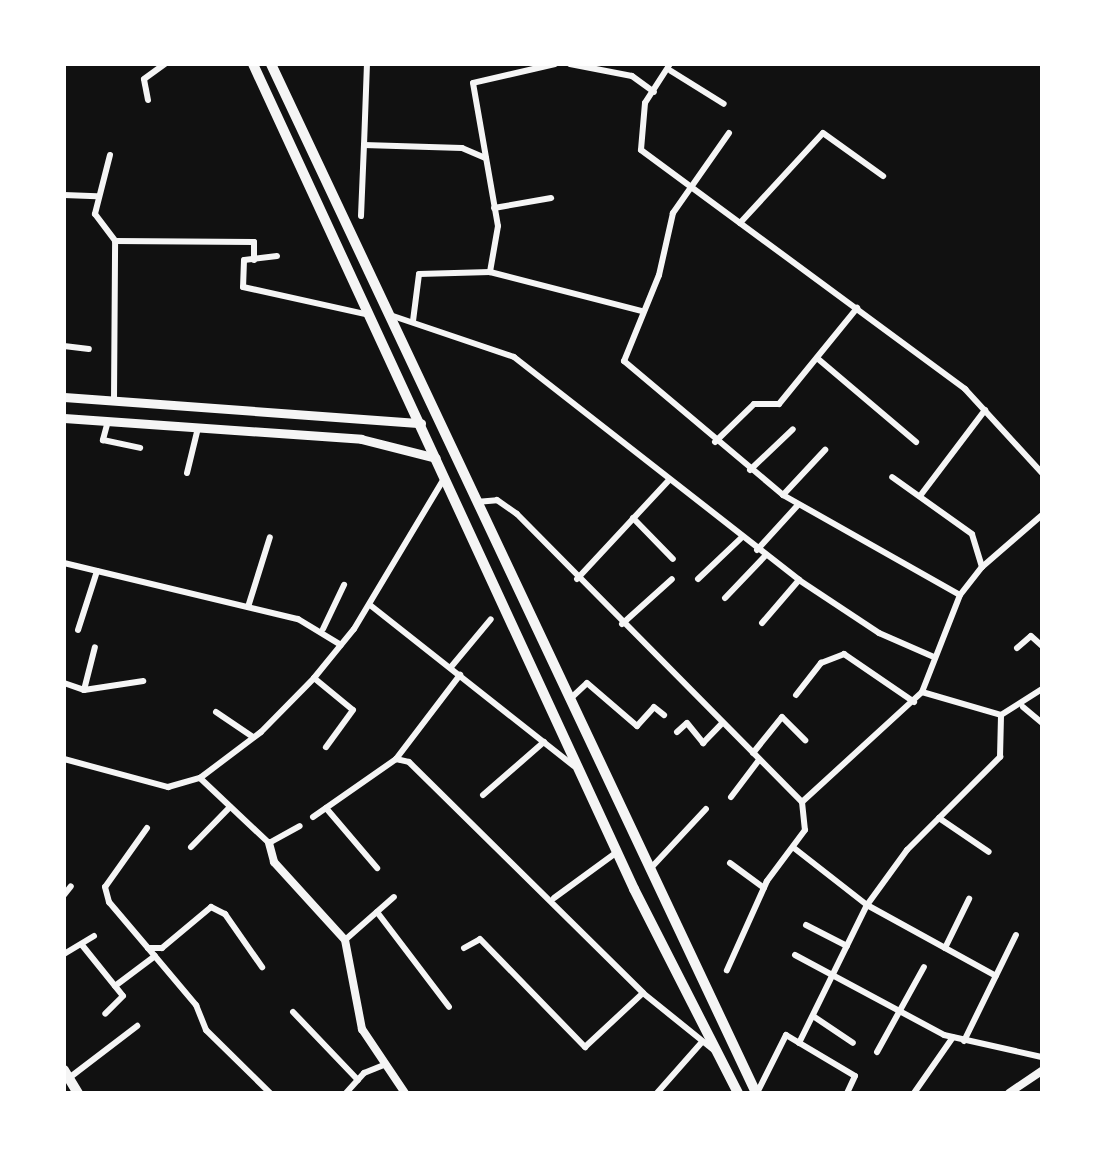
<!DOCTYPE html>
<html>
<head>
<meta charset="utf-8">
<style>
  body { margin:0 }
  #map { position:relative; width:1106px; height:1157px; overflow:hidden; background:#111; font-family:Barlow,sans-serif }
  div>[style] { position:absolute }
  [style*='--x'] { left:calc(var(--x)*1px); top:calc(var(--y)*1px); width:calc(var(--w)*1px); rotate:calc(var(--a)*1deg) }
  .minor>* { height:6px; margin:-3px; padding:0 3px; transform-origin:3px; border-radius:3px; background:#f5f5f5 }
  .tertiary>* { height:8px; margin:-4px; padding:0 4px; transform-origin:4px; border-radius:4px; background:#f5f5f5 }
  .secondary>* { height:9px; margin:-4.5px; padding:0 4.5px; transform-origin:4.5px; border-radius:4.5px; background:#f5f5f5 }
  .primary>* { height:10px; margin:-5px; padding:0 5px; transform-origin:5px; border-radius:5px; background:#f5f5f5 }
  span { translate:-50% -50%; white-space:nowrap; text-align:center; line-height:1.15; -webkit-text-stroke:6px #fff; paint-order:stroke }
  .frame { position:absolute; inset:0; border:66px solid #fff; pointer-events:none }
</style>
</head>
<body>
<div id="map">
  <div class="minor">
    <div style="--x:555;--y:64;--w:84;--a:167"></div>
    <div style="--x:473;--y:83;--w:145;--a:80.1"></div>
    <div style="--x:498;--y:226;--w:47;--a:99.9"></div>
    <div style="--x:490;--y:272;--w:157;--a:14.4"></div>
    <div style="--x:570;--y:64;--w:63;--a:11"></div>
    <div style="--x:632;--y:76;--w:27;--a:36"></div>
    <div style="--x:670;--y:64;--w:46;--a:122.7"></div>
    <div style="--x:645;--y:103;--w:47;--a:94.9"></div>
    <div style="--x:641;--y:150;--w:403;--a:36.4"></div>
    <div style="--x:965;--y:389;--w:114;--a:47.5"></div>
    <div style="--x:671;--y:71;--w:62;--a:31.9"></div>
    <div style="--x:148;--y:100;--w:21;--a:-101"></div>
    <div style="--x:144;--y:79;--w:26;--a:-36"></div>
    <div style="--x:729;--y:133;--w:98;--a:125"></div>
    <div style="--x:673;--y:213;--w:64;--a:102.7"></div>
    <div style="--x:659;--y:275;--w:93;--a:112.1"></div>
    <div style="--x:624;--y:361;--w:208;--a:40.1"></div>
    <div style="--x:783;--y:495;--w:203;--a:29.5"></div>
    <div style="--x:364;--y:145;--w:81;--a:-87.9"></div>
    <div style="--x:110;--y:155;--w:61;--a:104.3"></div>
    <div style="--x:95;--y:214;--w:34;--a:53"></div>
    <div style="--x:64;--y:195;--w:33;--a:2"></div>
    <div style="--x:494;--y:208;--w:58;--a:-10"></div>
    <div style="--x:361;--y:216;--w:71;--a:-87.6"></div>
    <div style="--x:364;--y:145;--w:98;--a:1.8"></div>
    <div style="--x:462;--y:148;--w:26;--a:23"></div>
    <div style="--x:740;--y:223;--w:122;--a:-47.3"></div>
    <div style="--x:823;--y:133;--w:74;--a:35.6"></div>
    <div style="--x:115;--y:241;--w:139;--a:0.4"></div>
    <div style="--x:254;--y:242;--w:18;--a:90"></div>
    <div style="--x:277;--y:256;--w:33;--a:173"></div>
    <div style="--x:244;--y:260;--w:27;--a:92"></div>
    <div style="--x:243;--y:287;--w:129;--a:12.5"></div>
    <div style="--x:390;--y:315;--w:131;--a:18.7"></div>
    <div style="--x:514;--y:357;--w:362;--a:38"></div>
    <div style="--x:799;--y:580;--w:96;--a:33.5"></div>
    <div style="--x:879;--y:633;--w:58;--a:23.5"></div>
    <div style="--x:413;--y:321;--w:47;--a:-82.7"></div>
    <div style="--x:419;--y:274;--w:71;--a:-1.6"></div>
    <div style="--x:64;--y:346;--w:25;--a:7"></div>
    <div style="--x:817;--y:358;--w:130;--a:40.3"></div>
    <div style="--x:114;--y:400;--w:159;--a:-89.6"></div>
    <div style="--x:108;--y:421;--w:20;--a:105"></div>
    <div style="--x:103;--y:440;--w:38;--a:12"></div>
    <div style="--x:715;--y:442;--w:54;--a:-44.3"></div>
    <div style="--x:754;--y:404;--w:25;--a:0"></div>
    <div style="--x:779;--y:404;--w:124;--a:-50.9"></div>
    <div style="--x:750;--y:470;--w:59;--a:-43.6"></div>
    <div style="--x:187;--y:473;--w:46;--a:-76.3"></div>
    <div style="--x:783;--y:495;--w:62;--a:-47"></div>
    <div style="--x:920;--y:496;--w:108;--a:-52.9"></div>
    <div style="--x:476;--y:502;--w:21;--a:-5"></div>
    <div style="--x:497;--y:500;--w:24;--a:35"></div>
    <div style="--x:517;--y:514;--w:405;--a:45.3"></div>
    <div style="--x:802;--y:802;--w:28;--a:84"></div>
    <div style="--x:805;--y:830;--w:64;--a:126.7"></div>
    <div style="--x:767;--y:881;--w:98;--a:114.2"></div>
    <div style="--x:633;--y:518;--w:57;--a:45.7"></div>
    <div style="--x:757;--y:550;--w:61;--a:-47.7"></div>
    <div style="--x:64;--y:563;--w:241;--a:13.5"></div>
    <div style="--x:298;--y:619;--w:50;--a:31.2"></div>
    <div style="--x:982;--y:567;--w:79;--a:-40.9"></div>
    <div style="--x:577;--y:579;--w:134;--a:-47.1"></div>
    <div style="--x:698;--y:579;--w:59;--a:-43.6"></div>
    <div style="--x:725;--y:598;--w:58;--a:-46.4"></div>
    <div style="--x:370;--y:605;--w:260;--a:38.3"></div>
    <div style="--x:248;--y:607;--w:73;--a:-72.6"></div>
    <div style="--x:762;--y:623;--w:57;--a:-49.3"></div>
    <div style="--x:622;--y:624;--w:67;--a:-42"></div>
    <div style="--x:323;--y:629;--w:49;--a:-64.5"></div>
    <div style="--x:78;--y:630;--w:62;--a:-72.1"></div>
    <div style="--x:1017;--y:648;--w:18;--a:-41"></div>
    <div style="--x:1031;--y:636;--w:15;--a:42"></div>
    <div style="--x:451;--y:667;--w:62;--a:-50.2"></div>
    <div style="--x:314;--y:678;--w:50;--a:39.4"></div>
    <div style="--x:353;--y:710;--w:46;--a:126.1"></div>
    <div style="--x:64;--y:683;--w:21;--a:19"></div>
    <div style="--x:84;--y:690;--w:44;--a:-75.7"></div>
    <div style="--x:84;--y:690;--w:60;--a:-8.7"></div>
    <div style="--x:922;--y:692;--w:82;--a:16.2"></div>
    <div style="--x:1001;--y:715;--w:49;--a:-32.4"></div>
    <div style="--x:796;--y:695;--w:41;--a:-52"></div>
    <div style="--x:821;--y:663;--w:25;--a:-21"></div>
    <div style="--x:844;--y:654;--w:85;--a:34.4"></div>
    <div style="--x:570;--y:699;--w:23;--a:-43"></div>
    <div style="--x:587;--y:683;--w:66;--a:40.7"></div>
    <div style="--x:637;--y:726;--w:25;--a:-48"></div>
    <div style="--x:654;--y:707;--w:13;--a:39"></div>
    <div style="--x:1023;--y:707;--w:25;--a:40"></div>
    <div style="--x:216;--y:712;--w:45;--a:34"></div>
    <div style="--x:677;--y:732;--w:13;--a:-42"></div>
    <div style="--x:687;--y:723;--w:26;--a:51"></div>
    <div style="--x:703;--y:743;--w:28;--a:-46"></div>
    <div style="--x:753;--y:753;--w:46;--a:-51.1"></div>
    <div style="--x:782;--y:717;--w:33;--a:45"></div>
    <div style="--x:64;--y:759;--w:108;--a:15.1"></div>
    <div style="--x:168;--y:787;--w:33;--a:-16"></div>
    <div style="--x:200;--y:778;--w:76;--a:-37"></div>
    <div style="--x:261;--y:732;--w:76;--a:-45.5"></div>
    <div style="--x:314;--y:678;--w:63;--a:-50.8"></div>
    <div style="--x:354;--y:629;--w:177;--a:-59.1"></div>
    <div style="--x:396;--y:759;--w:106;--a:-52.7"></div>
    <div style="--x:200;--y:778;--w:95;--a:43.3"></div>
    <div style="--x:269;--y:843;--w:35;--a:-29"></div>
    <div style="--x:483;--y:795;--w:81;--a:-41"></div>
    <div style="--x:731;--y:797;--w:46;--a:-52.9"></div>
    <div style="--x:802;--y:802;--w:163;--a:-42.5"></div>
    <div style="--x:922;--y:692;--w:104;--a:-68.6"></div>
    <div style="--x:960;--y:595;--w:36;--a:-52"></div>
    <div style="--x:982;--y:567;--w:34;--a:-107"></div>
    <div style="--x:972;--y:534;--w:98;--a:-144.5"></div>
    <div style="--x:326;--y:808;--w:79;--a:49.6"></div>
    <div style="--x:313;--y:817;--w:101;--a:-34.9"></div>
    <div style="--x:396;--y:759;--w:13;--a:13"></div>
    <div style="--x:409;--y:762;--w:329;--a:44.6"></div>
    <div style="--x:643;--y:993;--w:92;--a:38.9"></div>
    <div style="--x:939;--y:818;--w:60;--a:34.2"></div>
    <div style="--x:147;--y:828;--w:72;--a:125.4"></div>
    <div style="--x:105;--y:887;--w:16;--a:75"></div>
    <div style="--x:109;--y:902;--w:60;--a:49.7"></div>
    <div style="--x:148;--y:948;--w:14;--a:0"></div>
    <div style="--x:162;--y:948;--w:64;--a:-39.9"></div>
    <div style="--x:211;--y:907;--w:16;--a:27"></div>
    <div style="--x:225;--y:914;--w:65;--a:55.1"></div>
    <div style="--x:191;--y:847;--w:56;--a:-45.7"></div>
    <div style="--x:794;--y:848;--w:93;--a:38"></div>
    <div style="--x:867;--y:905;--w:147;--a:28.8"></div>
    <div style="--x:730;--y:863;--w:42;--a:36.3"></div>
    <div style="--x:650;--y:869;--w:82;--a:-47"></div>
    <div style="--x:64;--y:895;--w:11;--a:-52"></div>
    <div style="--x:554;--y:898;--w:78;--a:-36.1"></div>
    <div style="--x:377;--y:912;--w:119;--a:52.8"></div>
    <div style="--x:806;--y:925;--w:46;--a:27.1"></div>
    <div style="--x:345;--y:940;--w:65;--a:-41.3"></div>
    <div style="--x:82;--y:945;--w:65;--a:51.2"></div>
    <div style="--x:123;--y:996;--w:25;--a:135"></div>
    <div style="--x:148;--y:948;--w:75;--a:49.9"></div>
    <div style="--x:196;--y:1005;--w:27;--a:68"></div>
    <div style="--x:206;--y:1030;--w:90;--a:44.5"></div>
    <div style="--x:464;--y:948;--w:18;--a:-29"></div>
    <div style="--x:480;--y:939;--w:151;--a:45.8"></div>
    <div style="--x:585;--y:1047;--w:79;--a:-43"></div>
    <div style="--x:945;--y:948;--w:55;--a:-63.9"></div>
    <div style="--x:64;--y:954;--w:35;--a:-31"></div>
    <div style="--x:795;--y:955;--w:169;--a:28.2"></div>
    <div style="--x:944;--y:1035;--w:100;--a:12.7"></div>
    <div style="--x:115;--y:986;--w:50;--a:-36.9"></div>
    <div style="--x:293;--y:1012;--w:94;--a:46.3"></div>
    <div style="--x:813;--y:1016;--w:48;--a:34"></div>
    <div style="--x:964;--y:1041;--w:118;--a:-63.9"></div>
    <div style="--x:799;--y:1043;--w:154;--a:-63.8"></div>
    <div style="--x:867;--y:905;--w:68;--a:-54"></div>
    <div style="--x:907;--y:850;--w:132;--a:-45"></div>
    <div style="--x:1000;--y:757;--w:42;--a:-88.6"></div>
    <div style="--x:877;--y:1052;--w:97;--a:-61.1"></div>
    <div style="--x:69;--y:1078;--w:86;--a:-37.4"></div>
    <div style="--x:346;--y:1093;--w:27;--a:-48"></div>
    <div style="--x:364;--y:1073;--w:22;--a:-22"></div>
    <div style="--x:657;--y:1093;--w:68;--a:-48.6"></div>
    <div style="--x:757;--y:1093;--w:65;--a:-63.4"></div>
    <div style="--x:786;--y:1035;--w:80;--a:30.7"></div>
    <div style="--x:855;--y:1076;--w:19;--a:115"></div>
    <div style="--x:914;--y:1093;--w:68;--a:-55.1"></div>
  </div>
  <div class="tertiary">
    <div style="--x:269;--y:843;--w:20;--a:75"></div>
    <div style="--x:274;--y:862;--w:105;--a:47.7"></div>
    <div style="--x:345;--y:940;--w:91;--a:79.2"></div>
    <div style="--x:362;--y:1029;--w:77;--a:56.1"></div>
    <div style="--x:1009;--y:1093;--w:40;--a:-34"></div>
  </div>
  <div class="secondary">
    <div style="--x:64;--y:397;--w:358;--a:4.2"></div>
    <div style="--x:64;--y:418;--w:298;--a:4"></div>
    <div style="--x:361;--y:439;--w:77;--a:14.2"></div>
  </div>
  <div class="primary">
    <div style="--x:253;--y:64;--w:909;--a:65.21"></div>
    <div style="--x:634;--y:889;--w:229;--a:63"></div>
    <div style="--x:271;--y:64;--w:1138;--a:64.76"></div>
    <div style="--x:64;--y:1070;--w:27;--a:59"></div>
  </div>
  <div class="frame"></div>
</div>
</body>
</html>
